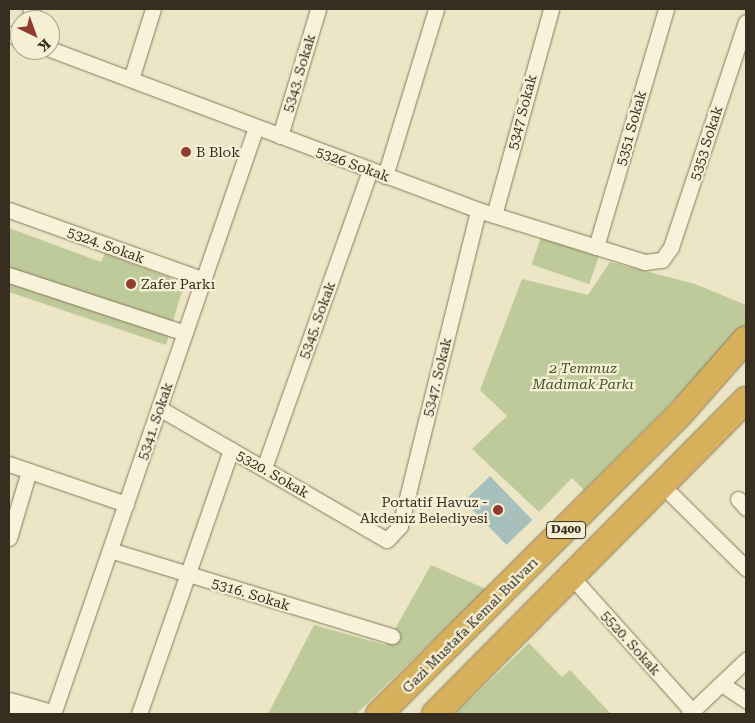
<!DOCTYPE html>
<html>
<head>
<meta charset="utf-8">
<style>
  body { margin:0 }
  #map { position:relative; width:755px; height:723px; overflow:hidden; background:#ece6c6; font-family:"Roboto Serif",serif }
  div>[style] { position:absolute }
  [style*='--x'] { left:calc(var(--x)*1px); top:calc(var(--y)*1px); width:calc(var(--w)*1px); rotate:calc(var(--a)*1deg) }
  .green>* { inset:0; background:#beca9a; transform-origin:0 0 }
  .water>* { inset:0; background:#a7c0bc; transform-origin:0 0 }
  .roads { filter:drop-shadow(0 0 1px #86785c) drop-shadow(0 0 1px #86785c) }
  .street>* { height:15px; margin:-7.5px; padding:0 7.5px; transform-origin:7.5px; border-radius:7.5px; background:#f7f2d9 }
  .secondary>* { height:21px; margin:-10.5px; padding:0 10.5px; transform-origin:10.5px; border-radius:10.5px; background:#f7f2d9 }
  .highway>* { height:26px; margin:-13px; padding:0 13px; transform-origin:13px; border-radius:13px; background:#d7b05b }
  .dots>* { width:14px; height:14px; translate:-50% -50%; box-sizing:border-box; border:2px solid #f4efd5; border-radius:50% }
  span { translate:-50% -50%; white-space:nowrap; text-align:center; line-height:1.15; -webkit-text-stroke:4.5px #f4efd5; paint-order:stroke }
  .shield-label span { padding:1px 4px; background:#f4efd5; border:1px solid; border-radius:4px; -webkit-text-stroke-width:0 }
  .shield-label { font-size:12px; color:#372e1f; font-weight:700 }
  .street-label { font-size:14px; color:#372e1f }
  .poi-label { font-size:14px; color:#372e1f }
  .left { translate:0 -50%; text-align:left }
  .right { translate:-100% -50%; text-align:right }
  .park-label { font-size:14px; color:#425327; font-style:italic }
  .frame { position:absolute; inset:0; border:10px solid #372e1f; pointer-events:none }
  .north { position:absolute; left:10px; top:10px; width:50px; height:50px; box-sizing:border-box; background:#f4efd5; border:1px solid #a8a28c; border-radius:50%; rotate:138deg; font-size:14px; font-weight:700; line-height:20px; text-align:center; color:#372e1f }
  .north::after { content:''; display:block; margin:auto; width:18px; height:22px; background:#923b2f; clip-path:polygon(50% 0,100% 100%,50% 72%,0 100%) }
</style>
</head>
<body>
<div id="map">
  <div class="green">
    <div style="clip-path:polygon(9px 228px,101px 262px,105px 253px,171px 278px,168px 286px,182px 291px,166px 345px,9px 292px)"></div>
    <div style="left:541px;top:237px;width:61px;height:29px;rotate:19deg"></div>
    <div style="clip-path:polygon(610px 262px,695px 284px,746px 305px,746px 327px,584px 490px,572px 478px,539px 512px,472px 449px,507px 416px,480px 390px,522px 279px,588px 295px)"></div>
    <div style="clip-path:polygon(431px 565px,486px 589px,356px 714px,268px 714px,314px 625px,386px 645px)"></div>
    <div style="clip-path:polygon(529px 643px,562px 677px,570px 670px,611px 714px,455px 714px)"></div>
  </div>
  <div class="water">
    <div style="left:490px;top:476px;width:61px;height:36px;rotate:46deg"></div>
  </div>
  <div class="roads">
    <div class="street">
      <div style="--x:28;--y:20;--w:12;--a:-70"></div>
      <div style="--x:9;--y:34;--w:12;--a:24"></div>
      <div style="--x:50;--y:49;--w:457;--a:20.6"></div>
      <div style="--x:478;--y:210;--w:175;--a:17.3"></div>
      <div style="--x:645;--y:262;--w:17;--a:-7"></div>
      <div style="--x:662;--y:260;--w:16;--a:-55"></div>
      <div style="--x:671;--y:247;--w:237;--a:-71.6"></div>
      <div style="--x:131;--y:79;--w:73;--a:-72.6"></div>
      <div style="--x:280;--y:136;--w:133;--a:-73.3"></div>
      <div style="--x:385;--y:176;--w:175;--a:-73"></div>
      <div style="--x:9;--y:210;--w:207;--a:19.7"></div>
      <div style="--x:494;--y:215;--w:214;--a:-74.5"></div>
      <div style="--x:596;--y:247;--w:248;--a:-73.6"></div>
      <div style="--x:9;--y:275;--w:185;--a:18.2"></div>
      <div style="--x:159;--y:408;--w:263;--a:30.1"></div>
      <div style="--x:387;--y:540;--w:19;--a:-47"></div>
      <div style="--x:400;--y:526;--w:325;--a:-76.1"></div>
      <div style="--x:9;--y:464;--w:124;--a:18.9"></div>
      <div style="--x:264;--y:468;--w:315;--a:-70.4"></div>
      <div style="--x:663;--y:486;--w:117;--a:44.7"></div>
      <div style="--x:738;--y:499;--w:12;--a:48"></div>
      <div style="--x:9;--y:538;--w:70;--a:-73.4"></div>
      <div style="--x:110;--y:550;--w:295;--a:17"></div>
      <div style="--x:570;--y:575;--w:183;--a:48.1"></div>
      <div style="--x:722;--y:684;--w:29;--a:34"></div>
      <div style="--x:53;--y:714;--w:621;--a:-70.92"></div>
      <div style="--x:139;--y:714;--w:280;--a:-70.8"></div>
      <div style="--x:689;--y:714;--w:79;--a:-43.5"></div>
    </div>
    <div class="secondary">
      <div style="--x:9;--y:703;--w:40;--a:16"></div>
    </div>
    <div class="highway">
      <div style="--x:379;--y:714;--w:426;--a:-44.9"></div>
      <div style="--x:681;--y:413;--w:98;--a:-48.7"></div>
      <div style="--x:435;--y:714;--w:442;--a:-45.3"></div>
    </div>
  </div>
  <div class="dots">
    <div style="left:186px;top:152px;background:#923b2f"></div>
    <div style="left:131px;top:284px;background:#923b2f"></div>
    <div style="left:498px;top:510px;background:#923b2f"></div>
  </div>
  <div class="shield-label">
    <span style="left:566px;top:530px">D400</span>
  </div>
  <div class="street-label">
    <span style="left:299px;top:73px;rotate:-73deg">5343. Sokak</span>
    <span style="left:522px;top:112px;rotate:-75deg">5347 Sokak</span>
    <span style="left:631px;top:128px;rotate:-74deg">5351 Sokak</span>
    <span style="left:706px;top:143px;rotate:-72deg">5353 Sokak</span>
    <span style="left:353px;top:164px;rotate:20deg">5326 Sokak</span>
    <span style="left:106px;top:245px;rotate:20deg">5324. Sokak</span>
    <span style="left:317px;top:320px;rotate:-70deg">5345. Sokak</span>
    <span style="left:437px;top:377px;rotate:-76deg">5347. Sokak</span>
    <span style="left:155px;top:421px;rotate:-71deg">5341. Sokak</span>
    <span style="left:273px;top:474px;rotate:30deg">5320. Sokak</span>
    <span style="left:251px;top:594px;rotate:17deg">5316. Sokak</span>
    <span style="left:470px;top:625px;rotate:-45deg">Gazi Mustafa Kemal Bulvarı</span>
    <span style="left:631px;top:643px;rotate:48deg">5520. Sokak</span>
  </div>
  <div class="poi-label">
    <span class="left" style="left:196px;top:152px">B Blok</span>
    <span class="left" style="left:141px;top:284px">Zafer Parkı</span>
    <span class="right" style="left:488px;top:510px">Portatif Havuz -<br>Akdeniz Belediyesi</span>
  </div>
  <div class="park-label">
    <span style="left:583px;top:376px">2 Temmuz<br>Madımak Parkı</span>
  </div>
  <div class="frame"></div>
  <div class="north">K</div>
</div>
</body>
</html>
